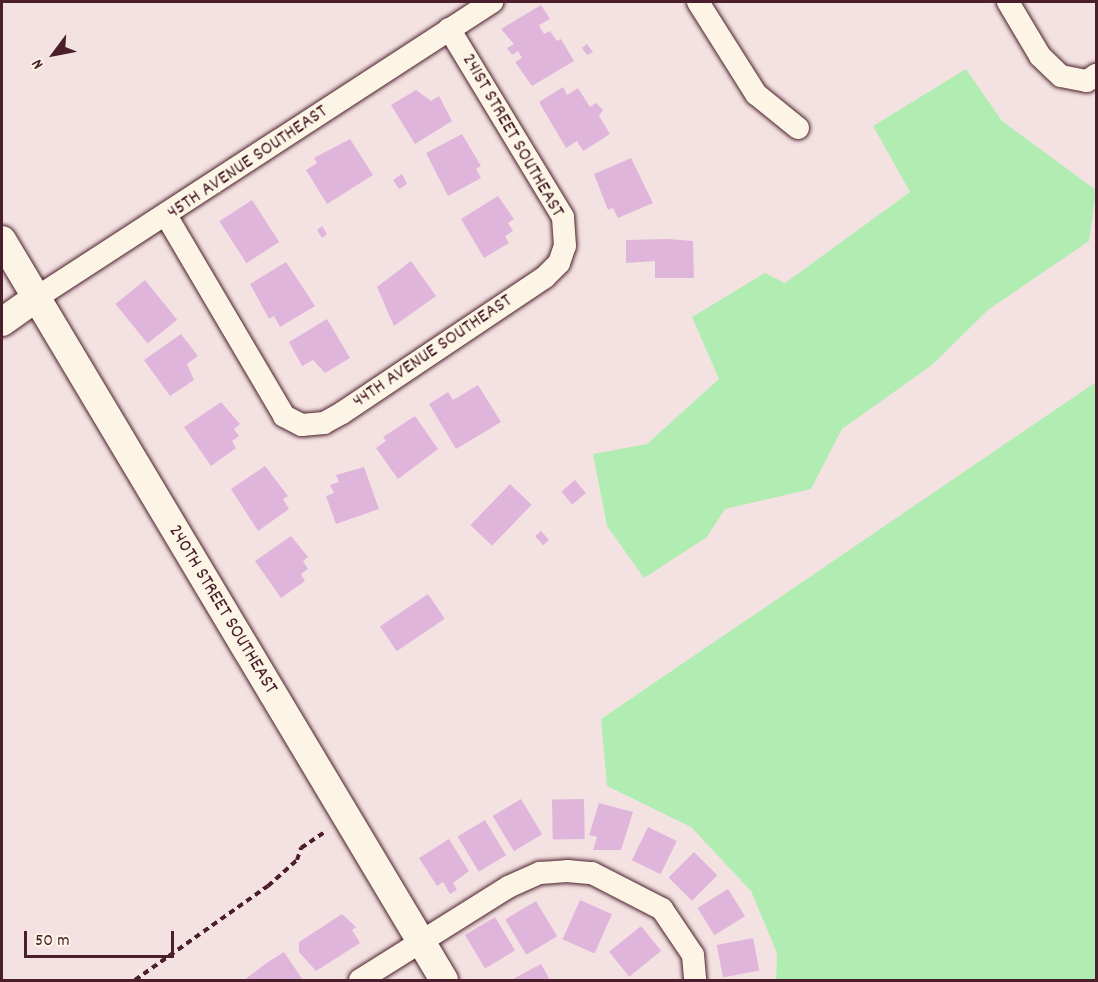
<!DOCTYPE html>
<html>
<head>
<meta charset="utf-8">
<style>
  body { margin:0 }
  #map { position:relative; width:1098px; height:982px; overflow:hidden; background:#f4e2e2; font-family:Dekko,sans-serif }
  div>[style] { position:absolute }
  [style*='--x'] { left:calc(var(--x)*1px); top:calc(var(--y)*1px); width:calc(var(--w)*1px); rotate:calc(var(--a)*1deg) }
  .green>* { inset:0; background:#b1edb3 }
  .building>* { inset:0; background:#e0b5dc; transform-origin:0 0 }
  .path>* { height:4px; margin-top:-2px; transform-origin:0; background:repeating-linear-gradient(90deg,#4a1f2b 0 6px,transparent 0 10.5px) }
  .roads { filter:drop-shadow(0 0 2px #4a1f2b) drop-shadow(0 0 2px #4a1f2b) }
  .minor>* { height:22px; margin:-11px; padding:0 11px; transform-origin:11px; border-radius:11px; background:#fcf5e5 }
  .tertiary>* { height:28px; margin:-14px; padding:0 14px; transform-origin:14px; border-radius:14px; background:#fcf5e5 }
  span { translate:-50% -50%; white-space:nowrap; text-align:center; line-height:1.15; -webkit-text-stroke:6px #fcf5e5; paint-order:stroke }
  .street-label { font-size:20px; color:#4a1f2b }
  .frame { position:absolute; inset:0; border:3px solid #4a1f2b; pointer-events:none }
  .north { position:absolute; left:24px; top:24px; width:60px; height:60px; -webkit-text-stroke:4px #fcf5e5; paint-order:stroke; rotate:238deg; font-size:16px; font-weight:700; line-height:24px; text-align:center; color:#4a1f2b }
  .north::after { content:''; display:block; margin:auto; width:21px; height:27px; background:#4a1f2b; clip-path:polygon(50% 0,100% 100%,50% 72%,0 100%) }
  .scale { position:absolute; left:24px; top:931px; width:150px; height:27px; box-sizing:border-box; border:3px solid #4a1f2b; border-top:0; padding-left:8px; font-size:18px; line-height:21px; white-space:nowrap; color:#4a1f2b; -webkit-text-stroke:4px #fcf5e5; paint-order:stroke }
</style>
</head>
<body>
<div id="map">
  <div class="green">
    <div style="clip-path:polygon(966px 69px,1002px 121px,1096px 190px,1089px 241px,988px 310px,932px 365px,842px 429px,811px 489px,725px 509px,707px 537px,644px 578px,607px 526px,593px 454px,647px 444px,719px 379px,692px 317px,765px 273px,785px 283px,910px 192px,873px 126px)"></div>
    <div style="clip-path:polygon(1096px 382px,1096px 980px,776px 980px,777px 953px,751px 891px,691px 827px,607px 786px,601px 719px)"></div>
  </div>
  <div class="building">
    <div style="clip-path:polygon(541px 5px,550px 19px,539px 25px,544px 34px,550px 31px,557px 41px,561px 39px,574px 61px,532px 86px,515px 62px,522px 58px,518px 51px,512px 55px,507px 48px,514px 44px,501px 29px)"></div>
    <div style="clip-path:polygon(587px 44px,593px 52px,587px 55px,582px 48px)"></div>
    <div style="clip-path:polygon(563px 87px,567px 95px,578px 88px,590px 107px,596px 103px,603px 110px,599px 116px,610px 134px,583px 151px,577px 141px,566px 148px,539px 102px)"></div>
    <div style="clip-path:polygon(416px 90px,431px 101px,439px 96px,452px 121px,415px 144px,391px 105px)"></div>
    <div style="clip-path:polygon(462px 134px,481px 166px,476px 169px,481px 178px,448px 196px,426px 153px)"></div>
    <div style="clip-path:polygon(350px 139px,373px 175px,327px 204px,306px 170px,317px 163px,314px 158px)"></div>
    <div style="clip-path:polygon(631px 158px,653px 203px,618px 218px,613px 208px,608px 210px,594px 174px)"></div>
    <div style="clip-path:polygon(402px 174px,407px 184px,399px 189px,393px 180px)"></div>
    <div style="clip-path:polygon(498px 196px,514px 219px,508px 223px,513px 231px,505px 236px,509px 243px,484px 258px,461px 219px)"></div>
    <div style="left:252px;top:200px;width:50px;height:39px;rotate:57deg"></div>
    <div style="clip-path:polygon(322px 226px,327px 234px,322px 238px,317px 230px)"></div>
    <div style="clip-path:polygon(668px 239px,693px 241px,694px 278px,655px 278px,655px 261px,626px 263px,626px 240px)"></div>
    <div style="clip-path:polygon(411px 261px,436px 296px,394px 326px,377px 287px)"></div>
    <div style="clip-path:polygon(286px 262px,315px 306px,280px 327px,274px 316px,269px 319px,250px 284px)"></div>
    <div style="left:145px;top:280px;width:51px;height:38px;rotate:51deg"></div>
    <div style="clip-path:polygon(327px 319px,350px 358px,325px 373px,313px 360px,302px 366px,289px 342px)"></div>
    <div style="clip-path:polygon(181px 334px,198px 356px,187px 364px,194px 380px,170px 396px,144px 360px)"></div>
    <div style="clip-path:polygon(478px 385px,501px 422px,456px 449px,429px 404px,448px 392px,453px 400px)"></div>
    <div style="clip-path:polygon(221px 402px,240px 424px,234px 429px,239px 436px,232px 441px,236px 448px,211px 466px,184px 427px)"></div>
    <div style="clip-path:polygon(415px 416px,438px 449px,398px 479px,376px 448px,386px 441px,383px 437px)"></div>
    <div style="clip-path:polygon(265px 466px,288px 496px,283px 499px,289px 509px,258px 531px,231px 489px)"></div>
    <div style="clip-path:polygon(364px 467px,379px 509px,336px 524px,326px 496px,334px 493px,330px 485px,339px 482px,336px 475px)"></div>
    <div style="left:575px;top:480px;width:17px;height:18px;rotate:50deg"></div>
    <div style="left:510px;top:484px;width:30px;height:57px;rotate:44deg"></div>
    <div style="left:541px;top:531px;width:12px;height:8px;rotate:48deg"></div>
    <div style="clip-path:polygon(291px 536px,308px 557px,303px 561px,308px 569px,301px 574px,305px 581px,281px 598px,255px 561px)"></div>
    <div style="left:428px;top:594px;width:30px;height:58px;rotate:56deg"></div>
    <div style="left:521px;top:799px;width:41px;height:33px;rotate:59deg"></div>
    <div style="left:584px;top:799px;width:40px;height:32px;rotate:89deg"></div>
    <div style="clip-path:polygon(599px 803px,633px 812px,621px 850px,593px 850px,597px 837px,589px 835px)"></div>
    <div style="left:485px;top:820px;width:41px;height:32px;rotate:59deg"></div>
    <div style="left:648px;top:827px;width:32px;height:37px;rotate:26deg"></div>
    <div style="clip-path:polygon(449px 839px,469px 871px,453px 883px,457px 890px,450px 894px,443px 882px,437px 886px,419px 858px)"></div>
    <div style="left:694px;top:852px;width:33px;height:36px;rotate:45deg"></div>
    <div style="left:728px;top:889px;width:32px;height:36px;rotate:58deg"></div>
    <div style="left:580px;top:900px;width:35px;height:43px;rotate:24deg"></div>
    <div style="left:536px;top:901px;width:41px;height:36px;rotate:59deg"></div>
    <div style="clip-path:polygon(342px 914px,356px 927px,352px 930px,360px 943px,316px 971px,299px 952px,299px 942px)"></div>
    <div style="left:495px;top:917px;width:39px;height:35px;rotate:59deg"></div>
    <div style="left:641px;top:926px;width:32px;height:41px;rotate:51deg"></div>
    <div style="left:753px;top:938px;width:33px;height:37px;rotate:79deg"></div>
    <div style="clip-path:polygon(284px 952px,303px 980px,244px 980px,268px 962px)"></div>
    <div style="clip-path:polygon(541px 964px,549px 978px,545px 980px,511px 980px)"></div>
  </div>
  <div class="path">
    <div style="--x:135;--y:980;--w:163;--a:-35.3"></div>
    <div style="--x:268;--y:886;--w:39;--a:-42"></div>
    <div style="--x:297;--y:860;--w:13;--a:-72"></div>
    <div style="--x:301;--y:848;--w:27;--a:-34"></div>
  </div>
  <div class="roads">
    <div class="minor">
      <div style="--x:698;--y:2;--w:109;--a:57.8"></div>
      <div style="--x:756;--y:94;--w:54;--a:39"></div>
      <div style="--x:1008;--y:2;--w:63;--a:59.3"></div>
      <div style="--x:1040;--y:56;--w:29;--a:44"></div>
      <div style="--x:1061;--y:76;--w:26;--a:11"></div>
      <div style="--x:1087;--y:81;--w:11;--a:-34"></div>
      <div style="--x:167;--y:217;--w:231;--a:59.5"></div>
      <div style="--x:284;--y:416;--w:20;--a:27"></div>
      <div style="--x:302;--y:425;--w:22;--a:-5"></div>
      <div style="--x:324;--y:423;--w:21;--a:-29"></div>
      <div style="--x:342;--y:413;--w:244;--a:-33.8"></div>
      <div style="--x:545;--y:277;--w:20;--a:-45"></div>
      <div style="--x:559;--y:263;--w:18;--a:-71"></div>
      <div style="--x:565;--y:246;--w:29;--a:-94"></div>
      <div style="--x:563;--y:217;--w:220;--a:-121.2"></div>
      <div style="--x:36;--y:298;--w:544;--a:-32.99"></div>
      <div style="--x:360;--y:980;--w:175;--a:-32.1"></div>
      <div style="--x:508;--y:887;--w:35;--a:-24"></div>
      <div style="--x:540;--y:873;--w:27;--a:-4"></div>
      <div style="--x:567;--y:871;--w:25;--a:5"></div>
      <div style="--x:592;--y:873;--w:79;--a:27.2"></div>
      <div style="--x:662;--y:909;--w:55;--a:56"></div>
      <div style="--x:693;--y:955;--w:25;--a:85"></div>
    </div>
    <div class="tertiary">
      <div style="--x:2;--y:240;--w:862;--a:59.15"></div>
      <div style="--x:2;--y:322;--w:42;--a:-35.2"></div>
    </div>
  </div>
  <div class="street-label">
    <span style="left:512px;top:136px;rotate:60deg">241ST STREET SOUTHEAST</span>
    <span style="left:248px;top:163px;rotate:-34deg">45TH AVENUE SOUTHEAST</span>
    <span style="left:433px;top:352px;rotate:-34deg">44TH AVENUE SOUTHEAST</span>
    <span style="left:222px;top:610px;rotate:59deg">240TH STREET SOUTHEAST</span>
  </div>
  <div class="frame"></div>
  <div class="north">N</div>
  <div class="scale">50 m</div>
</div>
</body>
</html>
